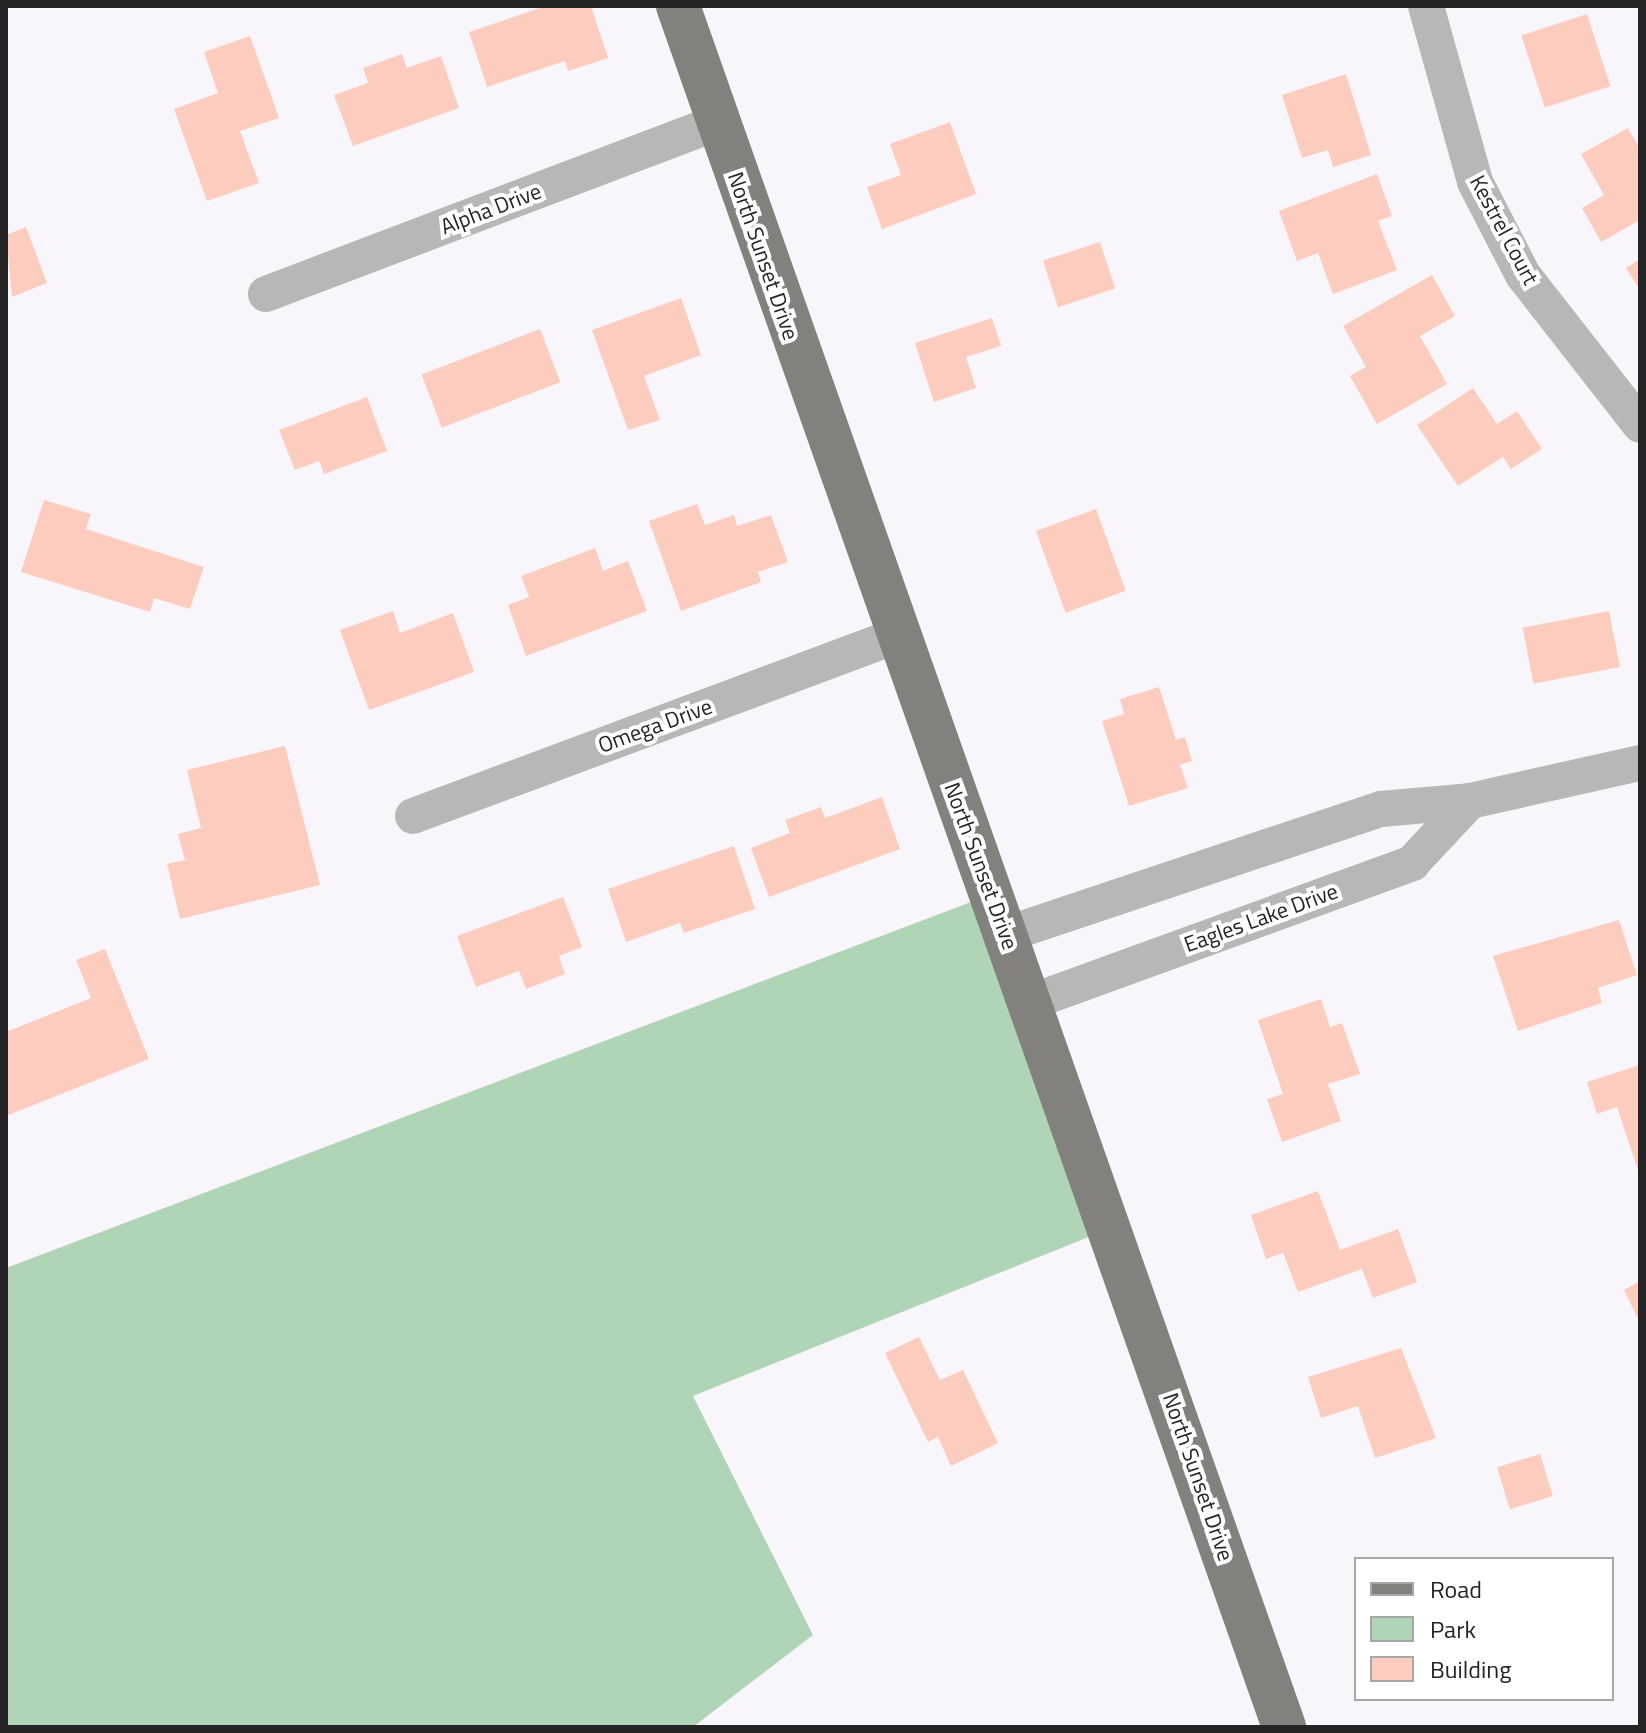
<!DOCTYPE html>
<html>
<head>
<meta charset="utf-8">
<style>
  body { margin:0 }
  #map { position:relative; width:1646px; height:1733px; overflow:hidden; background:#f9f6fb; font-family:"Titillium Web",sans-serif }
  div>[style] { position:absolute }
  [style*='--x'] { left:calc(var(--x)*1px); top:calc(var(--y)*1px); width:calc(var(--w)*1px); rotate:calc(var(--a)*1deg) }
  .green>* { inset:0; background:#b0d5b6 }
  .building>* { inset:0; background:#fcccbe; transform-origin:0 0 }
  .minor>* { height:36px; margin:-18px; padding:0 18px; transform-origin:18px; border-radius:18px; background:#b8b7b5 }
  .major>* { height:44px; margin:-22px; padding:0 22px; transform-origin:22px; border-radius:22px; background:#82817d }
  span { translate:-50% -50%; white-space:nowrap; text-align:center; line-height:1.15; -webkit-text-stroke:8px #fff; paint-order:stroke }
  .street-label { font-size:22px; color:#252325 }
  .frame { position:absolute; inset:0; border:8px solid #252325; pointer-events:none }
  .legend { position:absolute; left:1354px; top:1557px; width:260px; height:144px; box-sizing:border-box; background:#fff; border:2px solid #a8a7a8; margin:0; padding:10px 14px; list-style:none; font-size:24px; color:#252325 }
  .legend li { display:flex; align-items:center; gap:16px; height:40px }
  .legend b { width:40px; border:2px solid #a8a7a8 }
</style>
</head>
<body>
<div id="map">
  <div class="green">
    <div style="clip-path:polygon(992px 894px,1111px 1228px,693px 1396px,813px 1635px,693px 1727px,6px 1727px,6px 1268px)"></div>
  </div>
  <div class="building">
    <div style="clip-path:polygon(546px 6px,591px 6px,608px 58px,568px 71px,565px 61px,487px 87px,469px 32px)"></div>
    <div style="left:1587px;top:14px;width:76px;height:69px;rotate:72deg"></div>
    <div style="clip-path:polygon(250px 36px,279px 118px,240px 131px,259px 183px,207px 201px,174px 109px,218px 93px,204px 52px)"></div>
    <div style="clip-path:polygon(402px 54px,407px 68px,441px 56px,459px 108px,353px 146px,334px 95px,368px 83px,363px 68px)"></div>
    <div style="clip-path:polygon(1346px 74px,1371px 155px,1333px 167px,1328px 150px,1302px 158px,1282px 95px)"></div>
    <div style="clip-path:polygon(950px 122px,976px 194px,882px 229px,867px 187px,901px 175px,890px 144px)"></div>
    <div style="clip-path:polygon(1628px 128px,1640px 149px,1640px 220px,1601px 242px,1582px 208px,1604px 195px,1581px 154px)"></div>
    <div style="clip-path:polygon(1377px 174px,1392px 216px,1378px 221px,1397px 270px,1333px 294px,1318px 253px,1297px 261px,1279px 211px)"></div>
    <div style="clip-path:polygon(26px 227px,47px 283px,12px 297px,6px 235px)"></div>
    <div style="left:1100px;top:242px;width:49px;height:60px;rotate:72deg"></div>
    <div style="clip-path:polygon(1640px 259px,1640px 290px,1626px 268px)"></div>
    <div style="clip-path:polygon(1432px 275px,1455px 316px,1420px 336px,1447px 384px,1377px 424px,1350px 376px,1366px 367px,1343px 326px)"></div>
    <div style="clip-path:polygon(681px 298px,701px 355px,644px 376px,660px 420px,628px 430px,592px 330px)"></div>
    <div style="clip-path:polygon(992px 318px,1001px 346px,966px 357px,976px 388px,934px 402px,915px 343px)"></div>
    <div style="left:540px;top:329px;width:57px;height:127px;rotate:69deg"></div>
    <div style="clip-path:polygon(1473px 388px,1497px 424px,1517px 411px,1542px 449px,1511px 469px,1503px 457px,1458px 486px,1417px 425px)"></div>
    <div style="clip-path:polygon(367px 397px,387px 451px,324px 474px,319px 461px,295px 470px,279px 430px)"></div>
    <div style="clip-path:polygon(44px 500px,91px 514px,86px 529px,204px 567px,190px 609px,154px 598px,150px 612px,21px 572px)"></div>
    <div style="clip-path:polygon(697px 504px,705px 525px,734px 515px,737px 526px,771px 515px,788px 562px,758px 572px,761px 582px,681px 611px,649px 521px)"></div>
    <div style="left:1096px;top:509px;width:87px;height:64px;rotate:70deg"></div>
    <div style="clip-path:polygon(595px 548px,603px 571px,628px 561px,647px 611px,526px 656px,508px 605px,529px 597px,521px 576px)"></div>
    <div style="clip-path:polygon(393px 611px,400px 633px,453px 613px,474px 672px,369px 710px,340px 630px)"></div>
    <div style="left:1609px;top:611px;width:57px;height:88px;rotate:79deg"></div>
    <div style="clip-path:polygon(1159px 687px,1176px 740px,1185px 737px,1192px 761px,1180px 765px,1188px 788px,1129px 806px,1102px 721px,1124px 714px,1120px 699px)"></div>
    <div style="clip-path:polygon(285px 746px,320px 885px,180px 919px,167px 864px,185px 860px,178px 834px,201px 828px,187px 770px)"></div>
    <div style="clip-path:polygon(882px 797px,900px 849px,769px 897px,751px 848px,790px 833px,785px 820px,821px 807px,825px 818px)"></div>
    <div style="clip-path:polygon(734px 846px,755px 909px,684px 933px,680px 923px,626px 942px,608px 889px)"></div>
    <div style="clip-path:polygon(563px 897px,582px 947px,559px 956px,565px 974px,526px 989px,519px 971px,476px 987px,457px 936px)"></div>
    <div style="clip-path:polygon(1619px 920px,1637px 975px,1598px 988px,1602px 1003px,1518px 1031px,1493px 956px)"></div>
    <div style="clip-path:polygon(105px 949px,149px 1059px,6px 1116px,6px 1032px,91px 998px,76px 960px)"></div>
    <div style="clip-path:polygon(1321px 999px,1330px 1027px,1342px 1023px,1360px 1074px,1328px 1084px,1341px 1121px,1282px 1142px,1267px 1099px,1283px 1094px,1258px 1020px)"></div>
    <div style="clip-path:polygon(1640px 1065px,1640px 1173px,1639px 1173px,1617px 1107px,1597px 1114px,1587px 1082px)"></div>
    <div style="clip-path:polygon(1318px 1191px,1340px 1250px,1398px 1229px,1417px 1282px,1373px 1298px,1362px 1269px,1298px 1292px,1283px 1253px,1266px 1259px,1251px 1215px)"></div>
    <div style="clip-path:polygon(1640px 1281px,1640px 1323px,1624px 1290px)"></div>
    <div style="clip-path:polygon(919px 1337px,940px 1380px,963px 1370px,998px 1443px,951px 1466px,938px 1437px,928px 1442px,885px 1353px)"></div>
    <div style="clip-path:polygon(1401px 1348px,1436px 1438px,1375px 1458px,1358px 1406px,1321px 1418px,1308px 1377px)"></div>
    <div style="left:1540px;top:1454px;width:44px;height:45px;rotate:73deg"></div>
  </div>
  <div class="minor">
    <div style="--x:1426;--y:6;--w:183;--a:74.4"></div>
    <div style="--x:1475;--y:182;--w:105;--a:62.7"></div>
    <div style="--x:1523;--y:275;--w:190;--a:52"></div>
    <div style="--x:266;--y:294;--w:482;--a:-20.8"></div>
    <div style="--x:413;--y:816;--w:515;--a:-20.44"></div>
    <div style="--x:1007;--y:934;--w:394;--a:-18.5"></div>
    <div style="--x:1381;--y:809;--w:89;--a:-5.1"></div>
    <div style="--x:1470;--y:801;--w:174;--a:-12.6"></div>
    <div style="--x:1031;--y:1002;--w:406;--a:-20"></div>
    <div style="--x:1412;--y:863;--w:85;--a:-46.9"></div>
  </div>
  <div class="major">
    <div style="--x:678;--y:6;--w:1825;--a:70.6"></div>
  </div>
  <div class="street-label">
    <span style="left:491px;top:209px;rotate:-21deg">Alpha Drive</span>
    <span style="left:1504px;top:230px;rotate:62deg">Kestrel Court</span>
    <span style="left:763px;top:256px;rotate:71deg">North Sunset Drive</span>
    <span style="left:655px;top:726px;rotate:-20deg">Omega Drive</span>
    <span style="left:981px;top:866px;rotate:70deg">North Sunset Drive</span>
    <span style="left:1261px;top:918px;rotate:-20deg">Eagles Lake Drive</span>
    <span style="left:1198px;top:1477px;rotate:71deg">North Sunset Drive</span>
  </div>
  <div class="frame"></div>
  <ul class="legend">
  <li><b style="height:10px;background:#82817d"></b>Road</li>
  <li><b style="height:22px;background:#b0d5b6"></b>Park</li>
  <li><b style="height:22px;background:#fcccbe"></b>Building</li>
  </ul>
</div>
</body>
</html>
